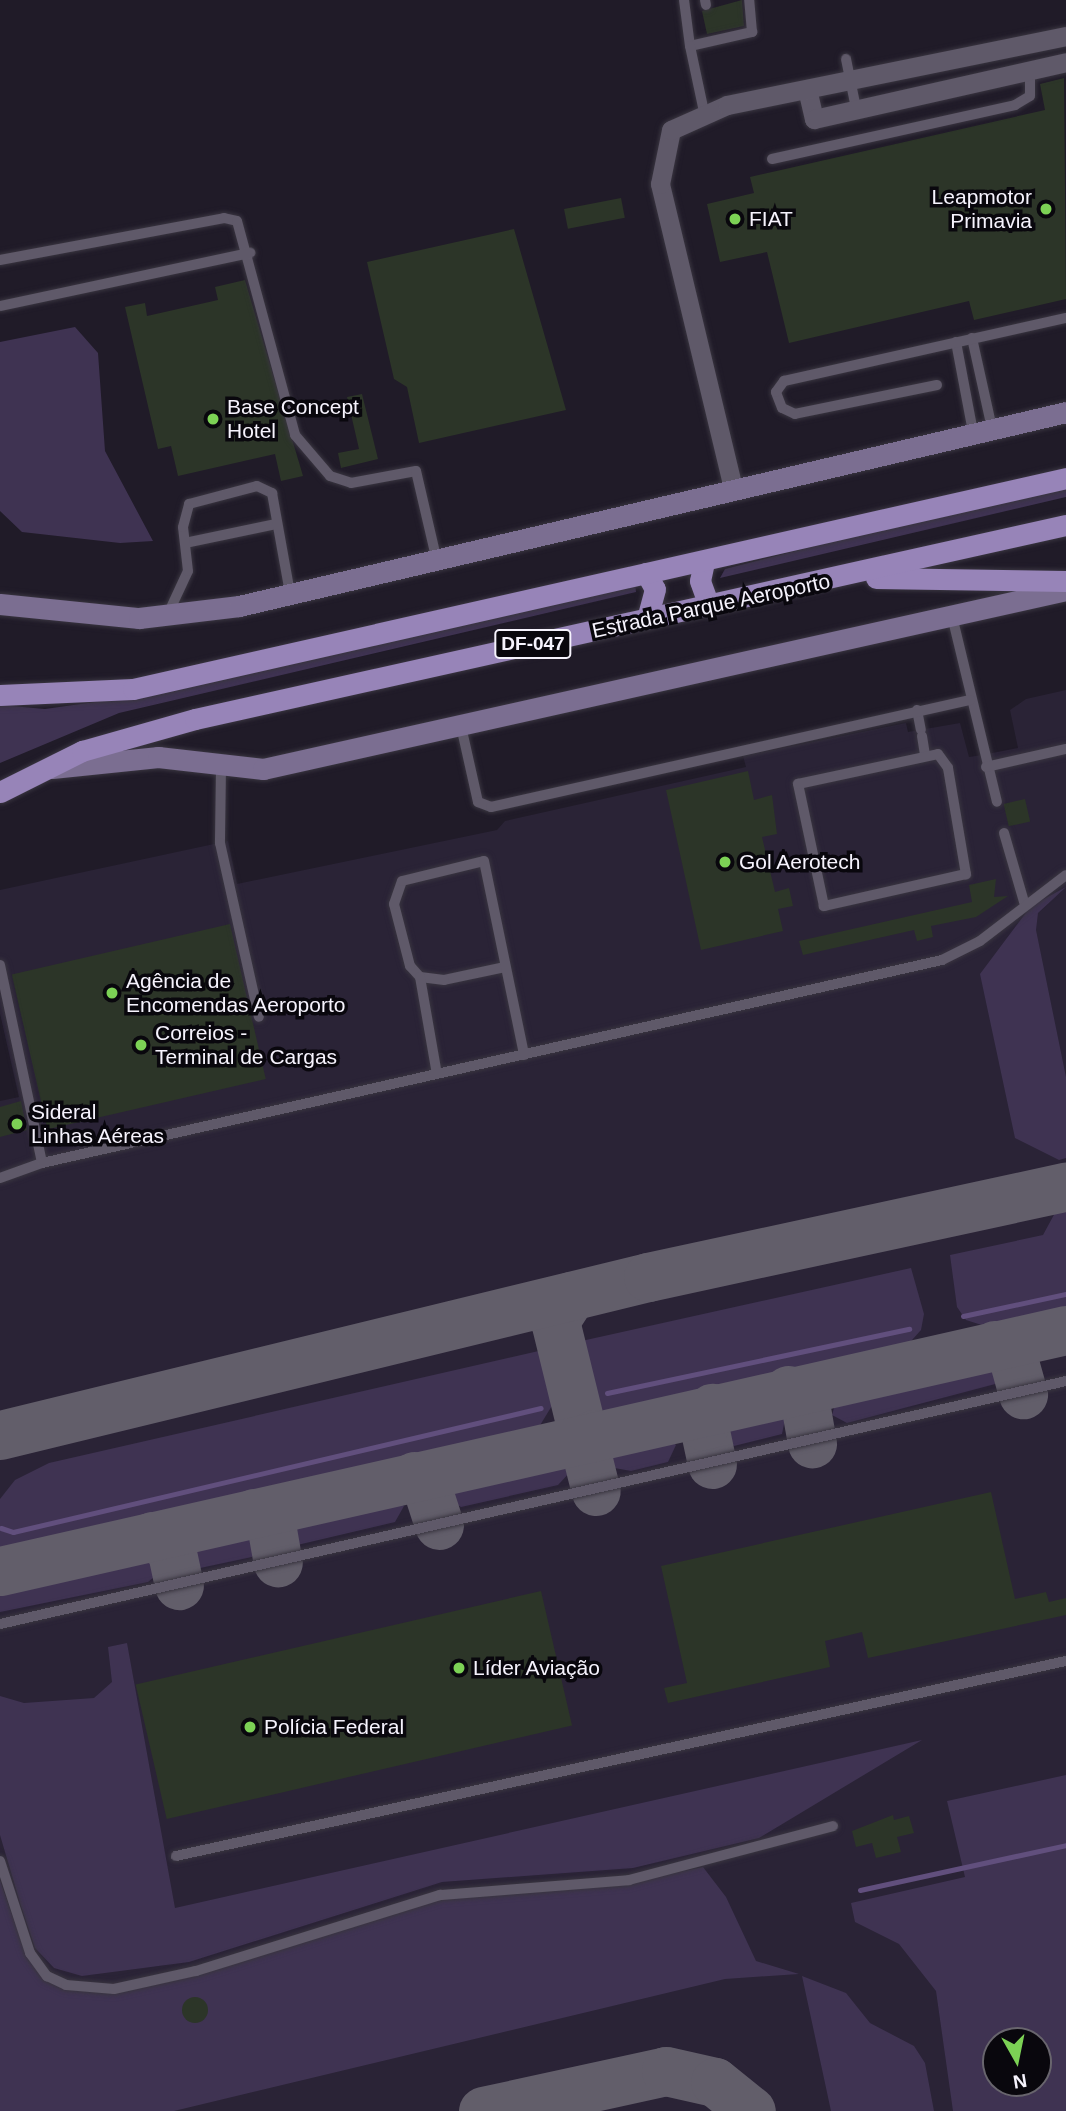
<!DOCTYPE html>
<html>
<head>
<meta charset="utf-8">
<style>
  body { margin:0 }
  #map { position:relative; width:1066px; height:2111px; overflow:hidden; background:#201b28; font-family:Arial,sans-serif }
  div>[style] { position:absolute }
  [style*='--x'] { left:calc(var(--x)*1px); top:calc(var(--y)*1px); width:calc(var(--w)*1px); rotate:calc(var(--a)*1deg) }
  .built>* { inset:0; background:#2a2336 }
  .green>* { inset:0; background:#3f3352 }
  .stream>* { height:5px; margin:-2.5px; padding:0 2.5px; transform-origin:2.5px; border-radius:2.5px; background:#614f7d }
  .taxiway>* { height:49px; margin:-24.5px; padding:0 24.5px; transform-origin:24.5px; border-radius:24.5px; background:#625e6a }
  .building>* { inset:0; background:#2c3528; transform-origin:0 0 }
  .round { border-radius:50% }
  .roads { filter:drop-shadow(0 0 2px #393540) drop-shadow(0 0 2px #393540) }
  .lane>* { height:10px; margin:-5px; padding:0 5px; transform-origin:5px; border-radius:5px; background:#5f5969 }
  .street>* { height:19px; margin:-9.5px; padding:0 9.5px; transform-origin:9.5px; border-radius:9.5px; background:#5f5969 }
  .secondary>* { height:21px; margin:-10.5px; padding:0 10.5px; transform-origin:10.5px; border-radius:10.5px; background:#7b6e91 }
  .primary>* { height:21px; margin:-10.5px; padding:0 10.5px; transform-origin:10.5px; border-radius:10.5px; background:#9784b8 }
  .dots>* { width:19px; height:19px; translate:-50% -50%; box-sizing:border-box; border:4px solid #09070d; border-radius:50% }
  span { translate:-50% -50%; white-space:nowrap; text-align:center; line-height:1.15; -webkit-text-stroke:7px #09070d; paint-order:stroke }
  .shield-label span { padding:2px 5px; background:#09070d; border:2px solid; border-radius:5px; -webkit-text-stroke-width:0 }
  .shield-label { font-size:19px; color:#f6f3fd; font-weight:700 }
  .poi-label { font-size:21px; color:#f6f3fd }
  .right { translate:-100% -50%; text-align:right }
  .left { translate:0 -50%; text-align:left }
  .street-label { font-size:21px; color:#f6f3fd }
  .north { position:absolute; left:982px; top:2027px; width:70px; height:70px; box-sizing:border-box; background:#09070d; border:2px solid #68656d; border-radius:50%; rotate:171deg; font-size:19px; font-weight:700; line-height:28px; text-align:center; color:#f6f3fd }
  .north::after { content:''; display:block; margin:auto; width:24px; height:32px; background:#7cd155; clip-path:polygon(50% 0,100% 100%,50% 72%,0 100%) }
</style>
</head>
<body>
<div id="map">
  <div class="built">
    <div style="clip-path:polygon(evenodd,1066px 690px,1066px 2111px,0 2111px,0 1101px,19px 1097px,0 1014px,0 890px,228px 841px,237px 884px,497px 830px,505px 821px,746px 767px,743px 756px,906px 723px,908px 732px,960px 723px,969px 757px,982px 755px,1018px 748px,1010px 710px,1026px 699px,1066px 690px,996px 2041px,1038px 2041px,1038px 2083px,996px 2083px,996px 2041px)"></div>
  </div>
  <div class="green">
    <div style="clip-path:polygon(75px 327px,98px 353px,105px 451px,153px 541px,120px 543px,22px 532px,0 511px,0 342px)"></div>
    <div style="clip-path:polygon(1066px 482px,1066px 497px,720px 578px,725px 569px)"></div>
    <div style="clip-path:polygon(635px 583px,636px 592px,119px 713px,0 763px,0 705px,45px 709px,116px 699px)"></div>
    <div style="clip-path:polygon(1066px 887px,1038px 913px,1036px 930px,1066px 1077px,1066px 1158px,1059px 1160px,1015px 1138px,980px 974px,1031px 906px)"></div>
    <div style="clip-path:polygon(1066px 1208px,1066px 1311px,991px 1328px,966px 1320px,957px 1307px,950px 1255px,1043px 1235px,1056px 1211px)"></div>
    <div style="clip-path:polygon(911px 1268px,924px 1314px,921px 1330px,904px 1349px,611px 1414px,588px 1404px,583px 1393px,577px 1342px)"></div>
    <div style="clip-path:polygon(543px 1350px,553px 1404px,539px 1427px,0 1550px,0 1499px,15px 1480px,49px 1463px)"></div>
    <div style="clip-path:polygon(981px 1363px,1000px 1370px,1003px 1382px,847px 1423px,832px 1415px,838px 1394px)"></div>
    <div style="clip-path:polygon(768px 1409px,785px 1419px,782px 1434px,734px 1446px,724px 1438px,728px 1420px)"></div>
    <div style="clip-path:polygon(664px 1434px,676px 1445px,668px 1462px,631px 1471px,609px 1467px,597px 1449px)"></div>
    <div style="clip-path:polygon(565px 1456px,573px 1461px,572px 1470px,558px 1485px,461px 1507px,452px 1502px,457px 1481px)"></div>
    <div style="clip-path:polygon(387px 1495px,404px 1506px,395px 1522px,293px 1546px,284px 1536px,284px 1527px,302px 1514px)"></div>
    <div style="clip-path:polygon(236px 1531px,256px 1541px,252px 1557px,191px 1570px,185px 1558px,197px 1539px)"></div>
    <div style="clip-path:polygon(141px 1548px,156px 1559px,159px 1573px,148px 1582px,0 1612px,0 1583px)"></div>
    <div style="clip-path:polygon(127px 1643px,175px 1908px,922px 1740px,759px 1838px,633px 1868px,442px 1882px,189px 1962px,82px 1976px,54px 1968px,35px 1948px,20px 1903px,0 1835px,0 1696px,24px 1703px,94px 1698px,112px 1682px,108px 1647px)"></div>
    <div style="clip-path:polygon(evenodd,1066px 1775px,1066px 2111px,953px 2111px,936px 1991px,899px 1944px,855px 1922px,851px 1903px,965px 1877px,947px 1801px,1066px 1775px,1038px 2041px,1038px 2083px,996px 2083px,996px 2041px,1038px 2041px)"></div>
    <div style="clip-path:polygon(703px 1867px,726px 1897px,756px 1961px,799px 1974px,725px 1979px,174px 2111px,0 2111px,0 1880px,25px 1952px,61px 1985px,142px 1985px,427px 1898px,645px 1879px)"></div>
    <div style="clip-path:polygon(802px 1976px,846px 1993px,870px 2023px,914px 2046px,925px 2063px,934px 2111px,831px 2111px)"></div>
  </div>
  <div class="stream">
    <div style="--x:963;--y:1316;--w:105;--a:-12.1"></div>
    <div style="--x:607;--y:1393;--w:309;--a:-12"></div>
    <div style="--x:1;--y:1528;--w:13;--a:18"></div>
    <div style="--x:13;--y:1532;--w:542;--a:-13.22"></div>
    <div style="--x:860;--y:1890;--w:211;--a:-12.3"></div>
  </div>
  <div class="taxiway">
    <div style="--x:571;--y:1296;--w:30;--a:123"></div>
    <div style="--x:555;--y:1321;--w:105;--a:76.2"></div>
    <div style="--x:995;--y:1345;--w:17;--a:21"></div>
    <div style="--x:1011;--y:1351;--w:45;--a:74.4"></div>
    <div style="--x:788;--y:1390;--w:21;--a:37"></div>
    <div style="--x:805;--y:1403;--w:41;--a:80.1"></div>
    <div style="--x:594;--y:1434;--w:23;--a:108"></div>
    <div style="--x:587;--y:1456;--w:36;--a:76"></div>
    <div style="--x:0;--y:1435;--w:667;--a:-13.7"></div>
    <div style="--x:648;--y:1277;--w:428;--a:-12.2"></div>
    <div style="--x:712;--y:1464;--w:39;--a:-102"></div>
    <div style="--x:704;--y:1426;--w:20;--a:-66"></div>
    <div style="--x:414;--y:1476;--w:15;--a:37"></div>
    <div style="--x:426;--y:1485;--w:42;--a:72"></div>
    <div style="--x:254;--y:1513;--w:20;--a:33"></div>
    <div style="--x:271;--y:1524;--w:39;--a:80"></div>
    <div style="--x:152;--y:1536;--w:22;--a:32"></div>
    <div style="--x:171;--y:1548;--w:38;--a:78"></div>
    <div style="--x:0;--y:1571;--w:1093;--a:-12.74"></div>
    <div style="--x:483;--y:2111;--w:187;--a:-12.3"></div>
    <div style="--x:666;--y:2071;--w:50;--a:12.7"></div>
    <div style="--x:715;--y:2082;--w:46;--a:38.9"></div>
  </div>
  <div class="building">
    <div style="clip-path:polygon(742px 0,744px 26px,707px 34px,702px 11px)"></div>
    <div style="clip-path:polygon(1064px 78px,1066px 299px,974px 320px,969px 301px,789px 343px,767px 252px,720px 262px,707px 204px,754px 193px,750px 177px,1045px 110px,1040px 84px)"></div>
    <div style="left:621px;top:198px;width:20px;height:58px;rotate:79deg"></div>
    <div style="clip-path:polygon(514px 229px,566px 410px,419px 443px,407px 387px,394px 379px,367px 262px)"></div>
    <div style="clip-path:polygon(245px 280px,303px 476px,281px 481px,275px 454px,178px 476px,171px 446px,158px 449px,125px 307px,145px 303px,147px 316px,218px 300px,215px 287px)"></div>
    <div style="clip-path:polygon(362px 394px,378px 459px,341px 468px,338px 453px,359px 449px,347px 397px)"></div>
    <div style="clip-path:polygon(748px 771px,754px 800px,772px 795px,777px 834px,762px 837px,775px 892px,789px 888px,793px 906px,778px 909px,783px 931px,701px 950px,666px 790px)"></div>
    <div style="left:1025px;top:799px;width:23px;height:22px;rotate:77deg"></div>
    <div style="clip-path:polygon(996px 879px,994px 897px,1008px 896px,976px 917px,931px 926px,933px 937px,917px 941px,914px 930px,803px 955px,799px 941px,972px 902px,969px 885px)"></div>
    <div style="left:230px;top:924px;width:159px;height:224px;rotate:77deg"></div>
    <div style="clip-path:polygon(21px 1101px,27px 1130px,0 1137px,0 1107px)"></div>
    <div style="clip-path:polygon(991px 1492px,1015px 1599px,1046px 1592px,1049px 1602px,1066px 1598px,1066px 1615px,868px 1658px,862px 1632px,825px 1641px,830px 1667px,668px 1703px,664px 1688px,687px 1683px,661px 1566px)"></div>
    <div style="left:541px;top:1591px;width:138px;height:416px;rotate:77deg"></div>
    <div style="clip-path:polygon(893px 1815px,894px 1820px,909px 1816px,914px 1833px,897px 1837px,901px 1852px,876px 1858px,872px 1843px,856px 1847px,852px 1831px)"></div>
    <div class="round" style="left:182px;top:1997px;width:26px;height:26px"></div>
  </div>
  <div class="roads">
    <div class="lane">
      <div style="--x:684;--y:0;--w:46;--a:82.6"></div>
      <div style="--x:690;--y:46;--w:64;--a:-12.7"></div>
      <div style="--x:752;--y:32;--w:32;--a:-95"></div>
      <div style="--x:705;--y:0;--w:5;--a:79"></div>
      <div style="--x:690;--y:46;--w:67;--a:78"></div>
      <div style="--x:846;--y:59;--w:50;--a:78.5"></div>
      <div style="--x:772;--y:159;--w:249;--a:-12.5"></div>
      <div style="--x:1015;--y:105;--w:17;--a:-31"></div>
      <div style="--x:1030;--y:96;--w:25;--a:-90"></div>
      <div style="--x:0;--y:260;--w:228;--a:-10.6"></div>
      <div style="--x:224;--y:218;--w:13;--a:13"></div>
      <div style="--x:237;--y:221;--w:222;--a:74.8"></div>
      <div style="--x:295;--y:435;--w:54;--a:49.5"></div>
      <div style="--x:330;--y:476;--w:22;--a:18"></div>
      <div style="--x:351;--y:483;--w:66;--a:-10.5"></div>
      <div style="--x:416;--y:471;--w:88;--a:76.9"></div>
      <div style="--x:0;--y:306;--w:256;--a:-12"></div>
      <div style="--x:972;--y:338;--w:92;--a:77.5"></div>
      <div style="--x:956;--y:342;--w:92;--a:79.3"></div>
      <div style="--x:937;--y:385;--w:145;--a:168.5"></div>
      <div style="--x:795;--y:414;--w:14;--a:-155"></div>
      <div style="--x:782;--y:408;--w:17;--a:-111"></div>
      <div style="--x:776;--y:392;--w:14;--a:-54"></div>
      <div style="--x:784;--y:381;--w:289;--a:-12.6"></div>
      <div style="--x:185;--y:543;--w:93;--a:-11.8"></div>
      <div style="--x:168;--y:614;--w:47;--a:-65.1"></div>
      <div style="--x:188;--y:571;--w:44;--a:-96.5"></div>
      <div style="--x:183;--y:527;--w:24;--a:-75"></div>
      <div style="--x:189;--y:504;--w:70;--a:-14.8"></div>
      <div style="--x:257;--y:486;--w:17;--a:25"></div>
      <div style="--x:272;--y:493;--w:102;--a:79.8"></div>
      <div style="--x:952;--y:616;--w:191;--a:76.4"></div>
      <div style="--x:917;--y:710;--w:20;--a:79"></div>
      <div style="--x:461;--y:726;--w:78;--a:77.4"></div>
      <div style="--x:478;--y:802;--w:14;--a:21"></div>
      <div style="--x:491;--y:807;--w:491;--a:-12.6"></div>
      <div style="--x:922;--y:736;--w:19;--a:81"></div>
      <div style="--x:938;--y:754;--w:17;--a:54"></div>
      <div style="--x:948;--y:768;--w:108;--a:80.4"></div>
      <div style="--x:966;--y:874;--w:146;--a:167.3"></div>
      <div style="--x:824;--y:906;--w:125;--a:-102"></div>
      <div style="--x:798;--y:784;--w:143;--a:-12.1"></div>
      <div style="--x:221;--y:767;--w:76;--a:90.8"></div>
      <div style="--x:220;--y:843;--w:178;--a:77.4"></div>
      <div style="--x:986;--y:767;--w:82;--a:-12.7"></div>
      <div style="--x:1004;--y:833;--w:72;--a:73.8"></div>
      <div style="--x:0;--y:965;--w:202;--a:78"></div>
      <div style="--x:505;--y:967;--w:62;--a:168"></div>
      <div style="--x:444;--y:980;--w:24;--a:-173"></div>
      <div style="--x:420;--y:977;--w:15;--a:-132"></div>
      <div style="--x:410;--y:966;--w:64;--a:-104.5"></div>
      <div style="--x:394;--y:904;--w:24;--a:-71"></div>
      <div style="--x:402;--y:881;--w:84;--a:-13.7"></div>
      <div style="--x:484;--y:861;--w:198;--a:78.3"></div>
      <div style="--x:420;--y:977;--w:98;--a:80.1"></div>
      <div style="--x:0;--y:1178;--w:45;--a:-19.7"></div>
      <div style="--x:42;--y:1163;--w:923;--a:-12.71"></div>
      <div style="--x:942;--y:960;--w:42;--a:-26.6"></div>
      <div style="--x:980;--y:941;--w:108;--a:-37.5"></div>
      <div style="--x:0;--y:1624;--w:1093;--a:-12.84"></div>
      <div style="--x:176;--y:1856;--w:911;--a:-12.36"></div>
      <div style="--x:0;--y:1861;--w:97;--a:71.9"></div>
      <div style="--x:30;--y:1953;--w:29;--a:54"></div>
      <div style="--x:47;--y:1976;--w:21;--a:25"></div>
      <div style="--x:66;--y:1985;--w:48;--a:4.8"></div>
      <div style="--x:114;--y:1989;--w:84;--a:-12.4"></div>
      <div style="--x:196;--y:1971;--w:256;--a:-17.3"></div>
      <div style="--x:440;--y:1895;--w:190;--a:-4.5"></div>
      <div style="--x:629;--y:1880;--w:211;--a:-14.8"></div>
    </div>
    <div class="street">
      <div style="--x:808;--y:93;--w:27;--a:77"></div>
      <div style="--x:814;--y:119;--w:258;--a:-12.7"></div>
      <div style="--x:733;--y:488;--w:313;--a:-103.5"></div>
      <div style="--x:660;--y:184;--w:55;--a:-78.5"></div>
      <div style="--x:671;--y:130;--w:61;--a:-24.1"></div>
      <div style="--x:727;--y:105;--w:346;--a:-11.5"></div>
    </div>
    <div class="secondary">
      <div style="--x:0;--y:604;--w:140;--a:5.8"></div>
      <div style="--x:139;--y:618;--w:101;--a:-6.8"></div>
      <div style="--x:239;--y:606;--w:849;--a:-13.2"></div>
      <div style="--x:52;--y:768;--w:107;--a:-5.9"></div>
      <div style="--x:158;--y:757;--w:106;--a:6.5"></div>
      <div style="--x:263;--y:769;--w:823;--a:-12.57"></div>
    </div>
    <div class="primary">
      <div style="--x:704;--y:562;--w:19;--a:102"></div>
      <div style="--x:700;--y:581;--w:27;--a:70"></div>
      <div style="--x:646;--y:573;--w:18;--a:61"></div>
      <div style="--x:655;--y:589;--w:31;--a:105"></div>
      <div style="--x:876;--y:578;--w:190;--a:0.9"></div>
      <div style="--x:0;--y:695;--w:133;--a:-2.6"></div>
      <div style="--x:133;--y:689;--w:957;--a:-12.74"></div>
      <div style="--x:0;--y:792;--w:92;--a:-26.6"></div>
      <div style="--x:82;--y:751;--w:117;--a:-15.8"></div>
      <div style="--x:195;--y:719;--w:892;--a:-12.56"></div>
    </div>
  </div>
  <div class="dots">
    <div style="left:1046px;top:209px;background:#7cd155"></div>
    <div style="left:735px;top:219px;background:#7cd155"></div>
    <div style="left:213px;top:419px;background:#7cd155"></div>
    <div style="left:725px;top:862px;background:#7cd155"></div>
    <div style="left:112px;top:993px;background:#7cd155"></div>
    <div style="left:141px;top:1045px;background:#7cd155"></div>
    <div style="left:17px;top:1124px;background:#7cd155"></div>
    <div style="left:459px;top:1668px;background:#7cd155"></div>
    <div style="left:250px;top:1727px;background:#7cd155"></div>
  </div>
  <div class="shield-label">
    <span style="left:533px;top:644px">DF-047</span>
  </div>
  <div class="poi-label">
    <span class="right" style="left:1032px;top:209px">Leapmotor<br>Primavia</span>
    <span class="left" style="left:749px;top:219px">FIAT</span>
    <span class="left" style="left:227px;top:419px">Base Concept<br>Hotel</span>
    <span class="left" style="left:739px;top:862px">Gol Aerotech</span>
    <span class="left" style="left:126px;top:993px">Agência de<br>Encomendas Aeroporto</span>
    <span class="left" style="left:155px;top:1045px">Correios -<br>Terminal de Cargas</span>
    <span class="left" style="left:31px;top:1124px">Sideral<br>Linhas Aéreas</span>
    <span class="left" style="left:473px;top:1668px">Líder Aviação</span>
    <span class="left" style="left:264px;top:1727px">Polícia Federal</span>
  </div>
  <div class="street-label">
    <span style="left:711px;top:606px;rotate:-12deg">Estrada Parque Aeroporto</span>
  </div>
  <div class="north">N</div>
</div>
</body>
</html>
